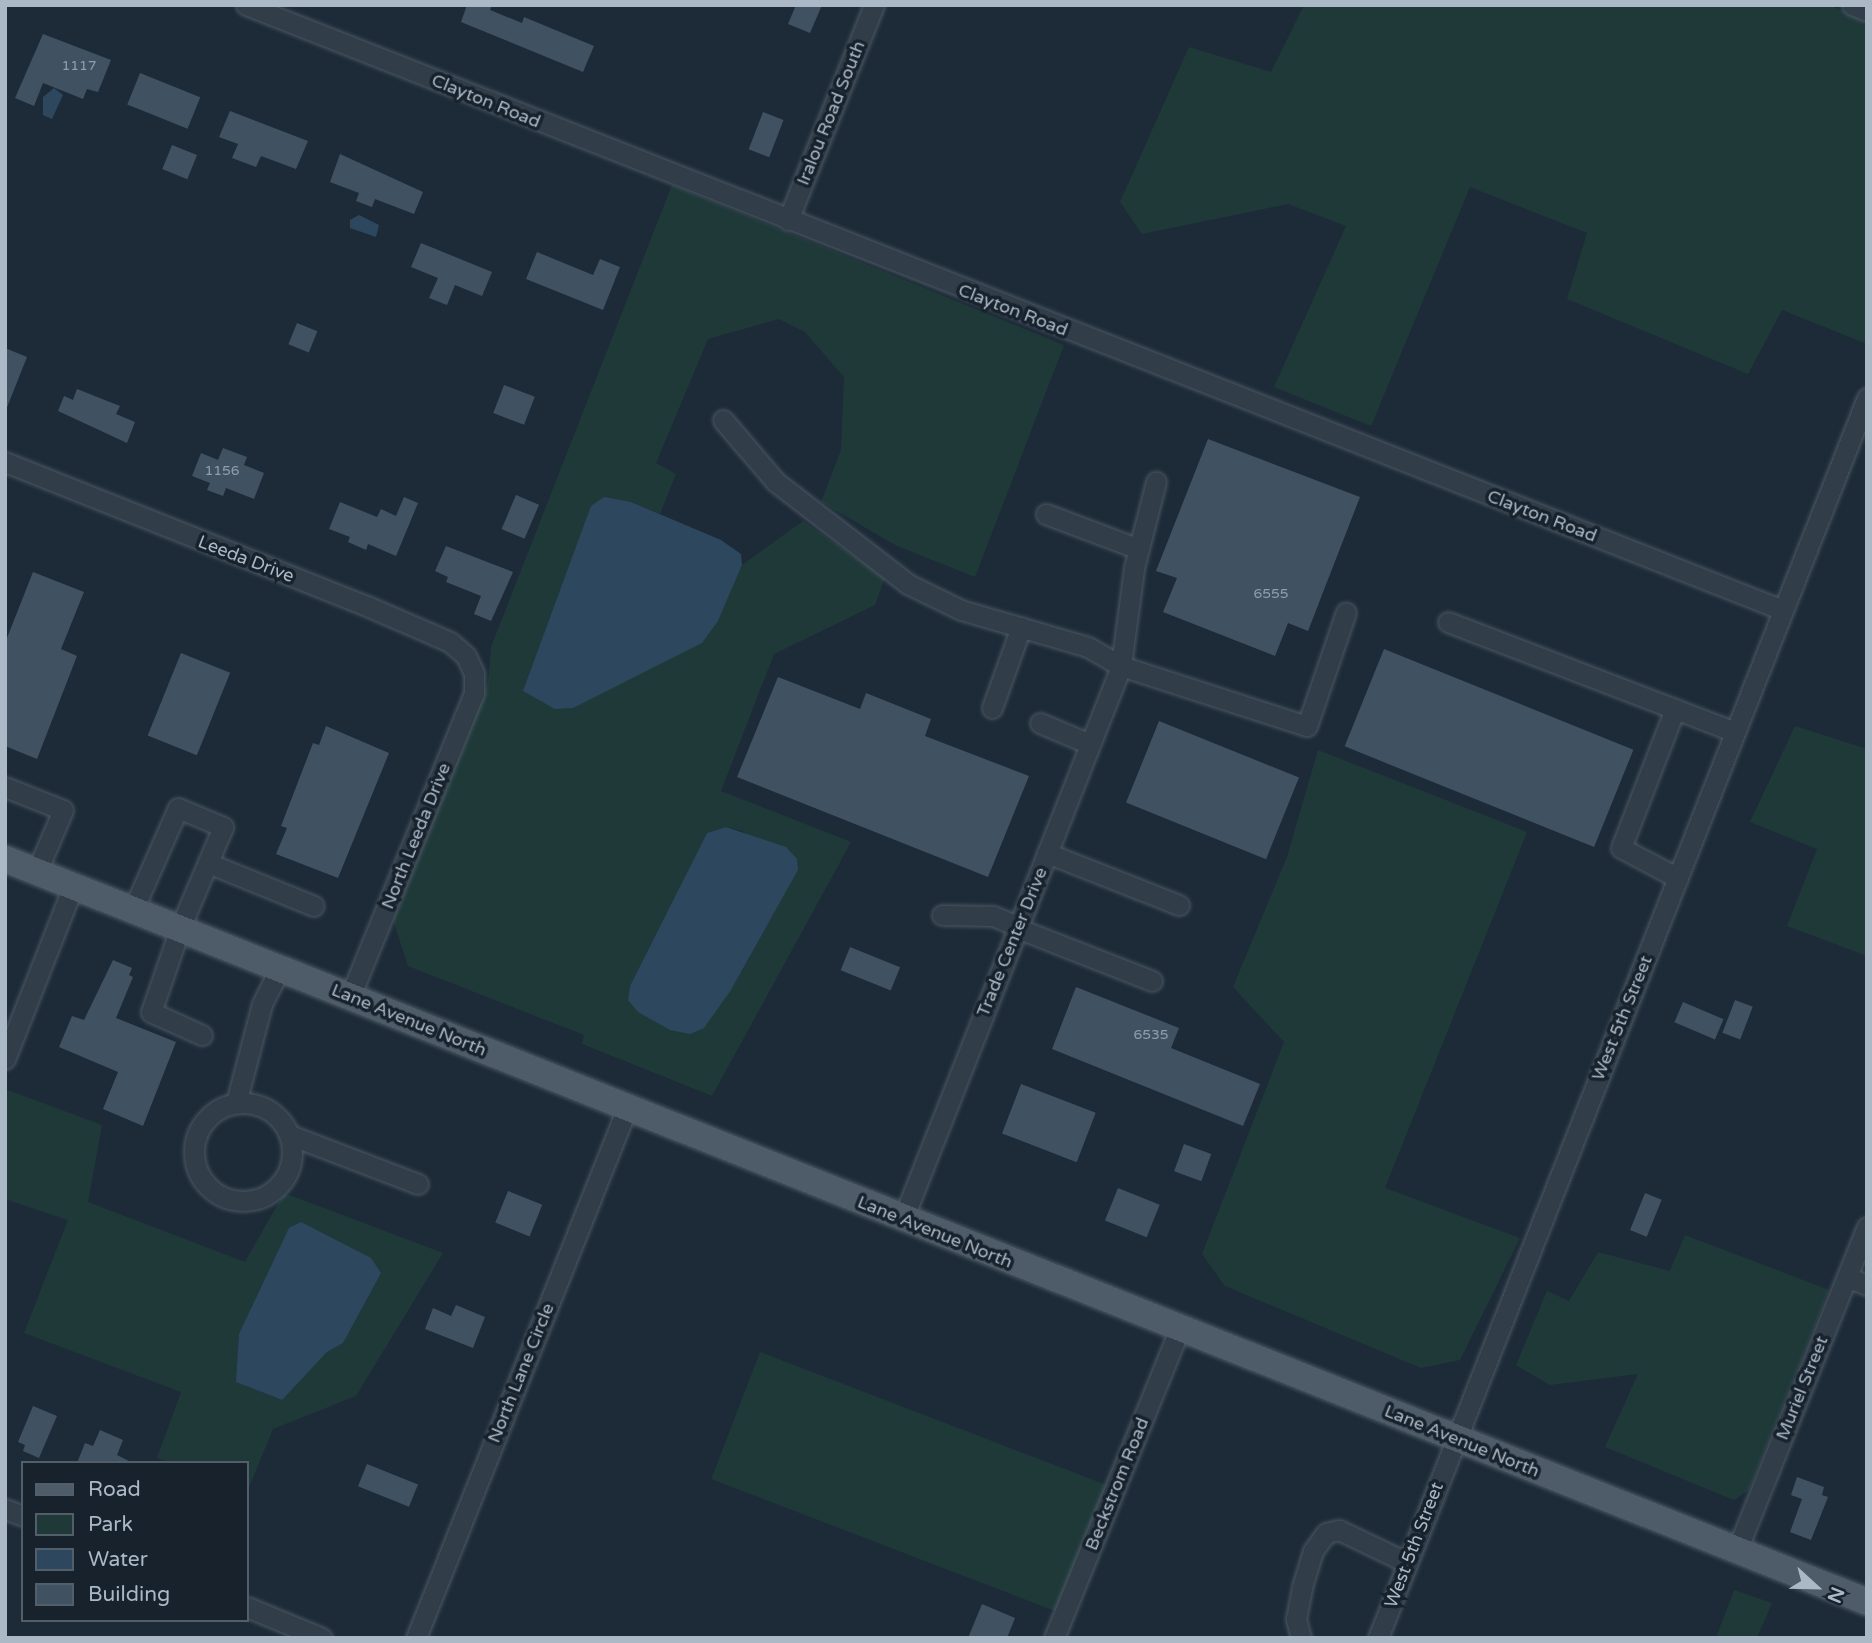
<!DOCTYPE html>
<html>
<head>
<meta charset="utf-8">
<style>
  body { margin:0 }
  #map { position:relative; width:1872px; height:1643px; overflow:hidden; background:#1d2b38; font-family:"Varela Round",sans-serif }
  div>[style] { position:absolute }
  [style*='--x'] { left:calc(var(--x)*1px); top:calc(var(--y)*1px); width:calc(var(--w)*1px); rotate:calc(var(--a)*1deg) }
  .green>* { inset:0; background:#1f3939; transform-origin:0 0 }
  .water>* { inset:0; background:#2d475f }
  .building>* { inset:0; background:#405161; transform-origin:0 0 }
  .roads { filter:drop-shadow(0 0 2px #4c5864) drop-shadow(0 0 2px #4c5864) }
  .minor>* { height:19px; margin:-9.5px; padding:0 9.5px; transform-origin:9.5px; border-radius:9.5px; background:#313d49 }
  .minor>.ring { margin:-9.5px; padding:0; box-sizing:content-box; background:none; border:19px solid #313d49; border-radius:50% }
  .major>* { height:26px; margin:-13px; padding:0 13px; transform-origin:13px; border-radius:13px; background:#4e5c69 }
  span { translate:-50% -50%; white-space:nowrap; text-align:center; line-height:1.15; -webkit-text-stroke:7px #17222d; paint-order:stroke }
  .number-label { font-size:14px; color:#909ead }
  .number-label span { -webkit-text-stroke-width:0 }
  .street-label { font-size:18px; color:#abb8c6 }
  .frame { position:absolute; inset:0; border:7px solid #abb8c6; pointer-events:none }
  .legend { position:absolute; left:21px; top:1461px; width:228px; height:161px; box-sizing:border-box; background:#17222d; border:2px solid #525e6a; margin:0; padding:9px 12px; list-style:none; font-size:21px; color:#abb8c6 }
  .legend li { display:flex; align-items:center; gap:14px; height:35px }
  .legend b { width:35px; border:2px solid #525e6a }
  .north { position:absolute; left:1781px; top:1552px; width:70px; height:70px; -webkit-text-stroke:5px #17222d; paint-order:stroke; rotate:112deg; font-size:19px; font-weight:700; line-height:28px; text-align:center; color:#abb8c6 }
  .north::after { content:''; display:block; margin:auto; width:24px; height:32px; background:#abb8c6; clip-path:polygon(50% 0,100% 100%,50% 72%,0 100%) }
</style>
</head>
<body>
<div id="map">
  <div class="green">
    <div style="clip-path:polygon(1304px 5px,1829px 5px,1867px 20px,1867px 344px,1782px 310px,1748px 374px,1567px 299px,1587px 233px,1470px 187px,1371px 426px,1274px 387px,1346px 226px,1288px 204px,1142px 234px,1120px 202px,1189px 47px,1271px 72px)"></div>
    <div style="clip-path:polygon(evenodd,672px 185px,1064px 345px,975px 577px,897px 546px,821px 502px,841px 450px,844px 377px,805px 332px,779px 319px,708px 339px,656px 463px,676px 474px,660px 514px,631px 502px,718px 621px,742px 565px,803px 521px,885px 578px,875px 605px,774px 654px,721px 791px,851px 842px,712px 1096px,582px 1044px,584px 1035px,408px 966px,393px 920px,488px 683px,491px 647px,672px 185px,726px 827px,742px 831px,798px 870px,731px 990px,628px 1000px,630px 986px,707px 833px,726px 827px)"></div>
    <div style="clip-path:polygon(1795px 726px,1867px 749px,1867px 956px,1787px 926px,1817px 849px,1750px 822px)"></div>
    <div style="clip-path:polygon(1318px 750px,1527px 832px,1385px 1188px,1520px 1238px,1460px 1360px,1421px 1368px,1225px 1286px,1202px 1254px,1284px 1042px,1233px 987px,1287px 857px)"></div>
    <div style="clip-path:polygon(evenodd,5px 1089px,102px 1125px,88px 1202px,245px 1262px,284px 1193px,443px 1253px,356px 1396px,273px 1429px,247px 1492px,247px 1463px,170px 1463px,157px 1458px,181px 1392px,24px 1333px,68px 1220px,5px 1199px,5px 1089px,239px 1334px,343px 1343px,327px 1352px,281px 1400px,237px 1382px,239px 1334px)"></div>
    <div style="clip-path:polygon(1685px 1235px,1829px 1290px,1749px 1490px,1734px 1500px,1605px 1447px,1638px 1374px,1550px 1385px,1516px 1365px,1547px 1291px,1569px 1301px,1598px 1252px,1670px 1271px)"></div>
    <div style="left:760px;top:1352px;width:371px;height:136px;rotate:21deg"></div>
    <div style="clip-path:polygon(1734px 1590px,1772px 1603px,1757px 1638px,1716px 1638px)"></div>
  </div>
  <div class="water">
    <div style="clip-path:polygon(54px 88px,63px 95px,52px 119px,43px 115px,43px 97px)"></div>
    <div style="clip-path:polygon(359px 215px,379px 225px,376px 237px,350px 228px,350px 220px)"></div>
    <div style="clip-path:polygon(604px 497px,631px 502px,721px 540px,741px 554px,742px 565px,718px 621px,702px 643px,573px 708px,555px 709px,523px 691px,591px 506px)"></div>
    <div style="clip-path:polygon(726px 827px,786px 847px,797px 859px,798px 870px,731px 990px,704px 1028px,690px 1034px,670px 1030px,638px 1012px,628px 1000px,630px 986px,707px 833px)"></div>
    <div style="clip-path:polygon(301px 1222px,371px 1258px,381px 1273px,343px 1343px,327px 1352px,282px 1400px,236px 1382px,239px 1334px,289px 1228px)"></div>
  </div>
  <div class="building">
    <div style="clip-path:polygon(467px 5px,492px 5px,490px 10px,522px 23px,524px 17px,594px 46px,583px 72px,461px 22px)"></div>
    <div style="clip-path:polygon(796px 5px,822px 5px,810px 33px,788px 24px)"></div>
    <div style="clip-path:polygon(43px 34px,111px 60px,98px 92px,87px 89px,83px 99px,43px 83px,34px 106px,15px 98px)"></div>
    <div style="left:140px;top:73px;width:65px;height:34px;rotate:22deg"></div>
    <div style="clip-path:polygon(230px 111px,308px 141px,296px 169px,261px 156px,256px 167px,232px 158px,238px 144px,219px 137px)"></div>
    <div style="left:763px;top:112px;width:22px;height:40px;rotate:21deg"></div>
    <div style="left:172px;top:145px;width:27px;height:26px;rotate:22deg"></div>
    <div style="clip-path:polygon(340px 154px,423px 192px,414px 214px,375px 199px,372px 207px,356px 201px,359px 193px,330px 182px)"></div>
    <div style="clip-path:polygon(421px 243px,492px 272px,482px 296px,455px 285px,447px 305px,429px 298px,438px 278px,411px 267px)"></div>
    <div style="clip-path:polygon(537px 252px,593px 275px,600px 259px,620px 267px,603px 310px,526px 279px)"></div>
    <div style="left:297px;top:323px;width:22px;height:23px;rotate:22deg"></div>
    <div style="clip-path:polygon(5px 348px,27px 357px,6px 410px,5px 410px)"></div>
    <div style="left:504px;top:385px;width:33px;height:30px;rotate:21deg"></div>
    <div style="clip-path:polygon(77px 389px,120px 406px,116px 414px,135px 422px,127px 443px,58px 411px,64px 396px,73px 400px)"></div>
    <div style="clip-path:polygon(1208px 439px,1360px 497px,1308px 631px,1288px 623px,1275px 656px,1163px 612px,1177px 578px,1156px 571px)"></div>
    <div style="clip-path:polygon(223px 448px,247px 457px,244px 465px,264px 473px,254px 499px,226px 488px,223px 496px,207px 490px,210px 483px,192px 476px,201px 453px,218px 460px)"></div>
    <div style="left:516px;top:495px;width:25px;height:37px;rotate:23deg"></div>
    <div style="clip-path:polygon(404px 497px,418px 503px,396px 556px,368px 544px,366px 550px,348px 542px,350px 537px,329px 529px,340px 502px,377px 517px,381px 509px,396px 516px)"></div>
    <div style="clip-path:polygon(446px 546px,513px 572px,491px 621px,474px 614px,481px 596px,446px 582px,448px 577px,435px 571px)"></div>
    <div style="clip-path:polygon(33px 572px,84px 592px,61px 649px,77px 656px,37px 759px,5px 746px,5px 643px)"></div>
    <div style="left:1384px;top:649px;width:269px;height:105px;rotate:22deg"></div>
    <div style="left:181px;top:653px;width:53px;height:89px;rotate:22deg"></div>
    <div style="clip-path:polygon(778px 677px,860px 709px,866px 693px,931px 719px,925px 736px,1029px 776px,988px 877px,737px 777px)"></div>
    <div style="left:1159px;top:721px;width:151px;height:88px;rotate:22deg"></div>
    <div style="clip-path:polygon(326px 726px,389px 753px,338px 878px,276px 854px,287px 828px,281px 826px,313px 743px,319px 745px)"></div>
    <div style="left:850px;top:947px;width:54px;height:25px;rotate:22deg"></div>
    <div style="clip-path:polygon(113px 960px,132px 968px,129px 975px,133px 977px,116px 1018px,176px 1042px,143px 1126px,103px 1109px,118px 1072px,59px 1047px,72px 1016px,84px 1020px)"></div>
    <div style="clip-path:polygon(1076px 987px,1179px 1028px,1171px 1048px,1260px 1084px,1243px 1126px,1052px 1049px)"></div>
    <div style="left:1735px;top:1000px;width:19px;height:35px;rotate:21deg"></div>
    <div style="left:1683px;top:1002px;width:44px;height:22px;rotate:23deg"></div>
    <div style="left:1021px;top:1084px;width:80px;height:53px;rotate:21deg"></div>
    <div style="left:1184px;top:1144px;width:29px;height:29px;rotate:20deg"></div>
    <div style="left:1118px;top:1188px;width:45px;height:35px;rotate:22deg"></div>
    <div style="left:508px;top:1191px;width:37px;height:34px;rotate:22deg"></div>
    <div style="left:1645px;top:1193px;width:18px;height:40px;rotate:22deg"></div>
    <div style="clip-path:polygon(456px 1305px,485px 1317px,473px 1348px,425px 1329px,433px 1308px,451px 1316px)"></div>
    <div style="clip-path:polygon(33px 1406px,57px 1416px,39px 1458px,23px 1451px,25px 1445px,18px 1442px)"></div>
    <div style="clip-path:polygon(100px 1430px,123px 1440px,117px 1455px,133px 1463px,77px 1463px,85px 1443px,93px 1446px)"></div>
    <div style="left:367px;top:1464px;width:55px;height:24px;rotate:22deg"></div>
    <div style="clip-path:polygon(1797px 1477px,1824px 1487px,1822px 1495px,1828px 1497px,1811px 1540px,1790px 1532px,1802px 1499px,1791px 1495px)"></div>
    <div style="clip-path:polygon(982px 1604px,1015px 1618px,1007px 1638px,968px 1638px)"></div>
  </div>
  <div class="roads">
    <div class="minor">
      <div style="--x:246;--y:5;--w:1652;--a:21.49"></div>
      <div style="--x:1852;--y:5;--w:16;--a:22"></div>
      <div style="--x:788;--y:220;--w:232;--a:-68.2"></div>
      <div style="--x:723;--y:420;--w:82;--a:49.5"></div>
      <div style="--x:776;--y:482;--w:167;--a:37.7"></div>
      <div style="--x:908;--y:584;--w:59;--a:26.1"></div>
      <div style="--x:961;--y:610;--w:132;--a:16.2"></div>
      <div style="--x:1088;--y:647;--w:38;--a:30"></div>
      <div style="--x:1121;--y:666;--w:195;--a:17.9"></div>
      <div style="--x:1307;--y:726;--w:120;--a:-71.1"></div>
      <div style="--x:5;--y:462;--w:390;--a:21.7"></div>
      <div style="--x:367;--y:606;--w:90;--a:23.4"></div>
      <div style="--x:450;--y:642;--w:21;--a:41"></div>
      <div style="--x:466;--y:656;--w:19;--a:65"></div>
      <div style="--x:474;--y:673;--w:20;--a:90"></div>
      <div style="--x:474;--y:693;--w:328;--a:112.2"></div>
      <div style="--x:1046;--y:514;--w:99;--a:20.6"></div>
      <div style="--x:1448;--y:622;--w:243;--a:21"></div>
      <div style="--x:992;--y:708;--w:86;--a:-70.3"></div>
      <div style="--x:1040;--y:723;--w:54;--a:22.8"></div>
      <div style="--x:5;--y:787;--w:62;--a:21.6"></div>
      <div style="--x:63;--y:810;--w:66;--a:113.1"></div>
      <div style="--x:1047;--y:853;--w:142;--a:21.5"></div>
      <div style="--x:208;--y:863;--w:114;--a:22.1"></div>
      <div style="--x:1678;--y:878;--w:64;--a:-152.2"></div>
      <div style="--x:1621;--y:848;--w:149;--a:-68.8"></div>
      <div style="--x:1675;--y:709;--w:64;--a:21"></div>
      <div style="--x:133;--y:910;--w:111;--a:-66.2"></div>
      <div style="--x:178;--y:808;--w:49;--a:22.9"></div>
      <div style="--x:223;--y:827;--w:110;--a:113.1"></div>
      <div style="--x:180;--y:928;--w:89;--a:109"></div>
      <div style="--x:151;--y:1012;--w:56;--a:24.3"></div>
      <div style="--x:942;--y:915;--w:51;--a:1.1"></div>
      <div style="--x:993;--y:916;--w:27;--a:22"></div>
      <div style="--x:1017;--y:928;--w:145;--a:21.4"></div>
      <div style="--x:5;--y:1059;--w:186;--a:-68.5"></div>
      <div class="ring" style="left:194px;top:1103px;width:79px;height:79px"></div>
      <div style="--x:236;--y:1103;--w:102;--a:-75.3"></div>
      <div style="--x:262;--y:1004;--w:40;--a:-63.4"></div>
      <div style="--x:290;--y:1135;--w:137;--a:20.9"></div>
      <div style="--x:903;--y:1219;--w:594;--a:-68.48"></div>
      <div style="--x:1121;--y:666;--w:99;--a:-82.4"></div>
      <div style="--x:1134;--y:568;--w:89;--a:-75.7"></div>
      <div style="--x:1847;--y:1277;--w:22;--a:22"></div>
      <div style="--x:5;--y:1509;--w:19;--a:21"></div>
      <div style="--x:1737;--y:1550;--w:348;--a:-68.1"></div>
      <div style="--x:247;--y:1607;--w:81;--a:22.5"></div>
      <div style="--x:416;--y:1638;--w:570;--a:-68.29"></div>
      <div style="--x:1054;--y:1638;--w:332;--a:-67.9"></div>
      <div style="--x:1301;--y:1638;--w:20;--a:-105"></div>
      <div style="--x:1296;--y:1619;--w:33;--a:-79"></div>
      <div style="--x:1302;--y:1587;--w:38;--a:-73"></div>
      <div style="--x:1313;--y:1551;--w:22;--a:-54"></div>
      <div style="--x:1326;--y:1533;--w:13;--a:-13"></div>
      <div style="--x:1339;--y:1530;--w:76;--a:25.6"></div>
      <div style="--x:1378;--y:1638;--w:1333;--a:-68.48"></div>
    </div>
    <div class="major">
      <div style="--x:5;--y:859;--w:2005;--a:21.75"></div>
    </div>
  </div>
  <div class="number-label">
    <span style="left:79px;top:66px">1117</span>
    <span style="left:222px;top:471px">1156</span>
    <span style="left:1271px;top:594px">6555</span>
    <span style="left:1151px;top:1035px">6535</span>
  </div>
  <div class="street-label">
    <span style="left:486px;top:101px;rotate:22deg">Clayton Road</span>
    <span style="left:831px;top:113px;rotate:-68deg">Iralou Road South</span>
    <span style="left:1013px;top:310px;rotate:21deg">Clayton Road</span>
    <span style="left:1542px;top:516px;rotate:21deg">Clayton Road</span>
    <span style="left:246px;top:559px;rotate:21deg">Leeda Drive</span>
    <span style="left:416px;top:836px;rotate:-68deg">North Leeda Drive</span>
    <span style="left:1012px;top:942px;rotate:-68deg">Trade Center Drive</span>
    <span style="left:1622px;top:1018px;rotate:-68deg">West 5th Street</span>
    <span style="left:409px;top:1020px;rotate:22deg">Lane Avenue North</span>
    <span style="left:935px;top:1232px;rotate:22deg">Lane Avenue North</span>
    <span style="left:521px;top:1373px;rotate:-68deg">North Lane Circle</span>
    <span style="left:1802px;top:1388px;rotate:-68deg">Muriel Street</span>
    <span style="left:1462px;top:1441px;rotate:22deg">Lane Avenue North</span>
    <span style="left:1117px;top:1484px;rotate:-68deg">Beckstrom Road</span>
    <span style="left:1414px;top:1545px;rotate:-69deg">West 5th Street</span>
  </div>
  <div class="frame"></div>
  <ul class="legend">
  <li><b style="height:9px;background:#4e5c69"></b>Road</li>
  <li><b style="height:19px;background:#1f3939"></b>Park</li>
  <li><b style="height:19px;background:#2d475f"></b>Water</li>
  <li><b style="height:19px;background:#405161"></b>Building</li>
  </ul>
  <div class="north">N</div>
</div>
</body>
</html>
